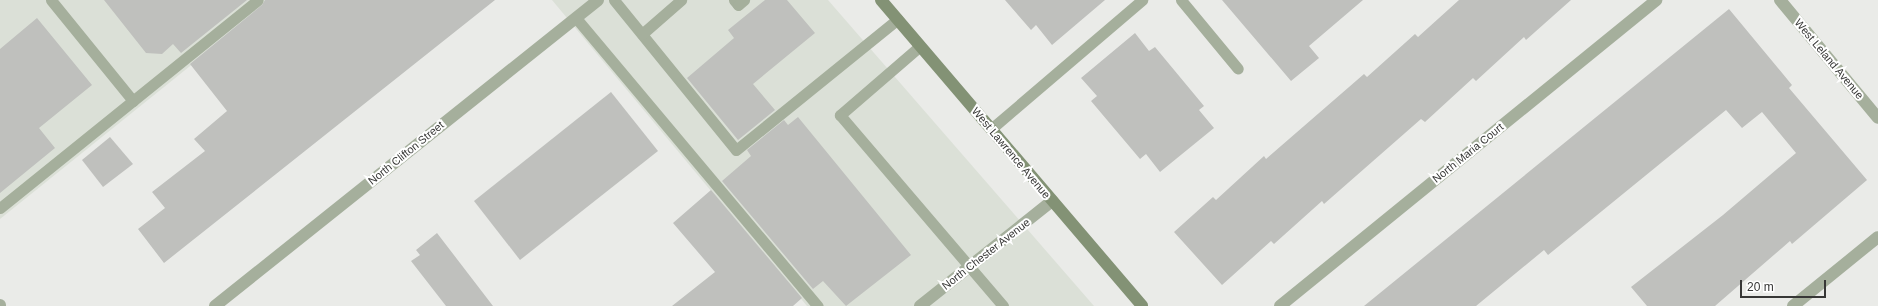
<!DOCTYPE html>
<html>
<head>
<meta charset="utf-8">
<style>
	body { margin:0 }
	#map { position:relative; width:1878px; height:306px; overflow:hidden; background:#eaebe8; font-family:Arial,sans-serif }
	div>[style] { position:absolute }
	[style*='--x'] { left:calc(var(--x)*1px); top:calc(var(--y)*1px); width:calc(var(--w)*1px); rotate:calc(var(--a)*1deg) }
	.built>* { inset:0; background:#dbe0d7 }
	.building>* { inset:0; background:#bfc0bd }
	.lane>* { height:11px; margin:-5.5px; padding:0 5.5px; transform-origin:5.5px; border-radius:5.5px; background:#a5af9c }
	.street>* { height:12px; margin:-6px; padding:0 6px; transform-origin:6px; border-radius:6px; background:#a5af9c }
	.secondary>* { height:12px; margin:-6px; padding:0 6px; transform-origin:6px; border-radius:6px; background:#839275 }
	span { translate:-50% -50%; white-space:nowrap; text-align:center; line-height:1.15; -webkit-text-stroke:4px #fff; paint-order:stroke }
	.street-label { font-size:11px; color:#373736 }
	.scale { position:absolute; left:1740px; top:280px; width:86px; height:18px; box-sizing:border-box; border:2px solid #373736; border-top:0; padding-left:5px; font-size:12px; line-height:14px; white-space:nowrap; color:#373736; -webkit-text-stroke:3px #fff; paint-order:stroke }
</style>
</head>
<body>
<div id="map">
	<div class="built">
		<div style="clip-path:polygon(0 0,272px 0,0 219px)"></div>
		<div style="clip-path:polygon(552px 0,828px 0,1094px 306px,807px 306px)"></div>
	</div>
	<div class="building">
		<div style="clip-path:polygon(104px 0,247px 0,181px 53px,173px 44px,162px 54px,146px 53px)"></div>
		<div style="clip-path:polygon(265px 0,495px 0,164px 263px,138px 229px,165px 208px,152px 192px,205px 151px,194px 139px,227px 111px,190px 64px,262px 5px)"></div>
		<div style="clip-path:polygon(765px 0,787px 0,815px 33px,753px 84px,775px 110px,738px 140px,687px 78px,734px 38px,728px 30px)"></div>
		<div style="clip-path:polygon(1005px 0,1105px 0,1052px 45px,1036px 25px,1031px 30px)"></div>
		<div style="clip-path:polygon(1222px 0,1363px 0,1309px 46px,1319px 58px,1291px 81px)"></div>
		<div style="clip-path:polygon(1459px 0,1571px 0,1526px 40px,1524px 37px,1476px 81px,1473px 78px,1425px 122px,1421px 119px,1324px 204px,1322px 201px,1274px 244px,1271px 241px,1222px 285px,1174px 232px,1213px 197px,1216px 200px,1264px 156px,1266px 159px,1364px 74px,1367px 77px,1415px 34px,1418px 37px)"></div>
		<div style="clip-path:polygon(1729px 9px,1792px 85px,1789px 88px,1867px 180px,1792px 244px,1790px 241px,1715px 306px,1647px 306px,1631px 287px,1723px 215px,1796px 153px,1762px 112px,1742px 128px,1726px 110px,1548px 255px,1544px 250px,1476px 306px,1364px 306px)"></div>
		<div style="clip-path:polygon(37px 18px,92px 85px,39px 128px,55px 148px,0 193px,0 49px)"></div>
		<div style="clip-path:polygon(1135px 33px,1149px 51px,1155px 47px,1204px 106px,1199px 110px,1214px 128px,1160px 172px,1146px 154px,1140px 159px,1091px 101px,1097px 96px,1081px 78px)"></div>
		<div style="clip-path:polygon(611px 92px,658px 151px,520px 260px,474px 201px)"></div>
		<div style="clip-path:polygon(798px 117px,911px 255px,846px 306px,823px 281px,813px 289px,722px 181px,751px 156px,747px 150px,784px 120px,788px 125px)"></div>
		<div style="clip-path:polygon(110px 137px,133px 164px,103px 187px,82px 160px)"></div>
		<div style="clip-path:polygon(711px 190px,802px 298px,793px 306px,672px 306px,715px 272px,673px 223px)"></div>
		<div style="clip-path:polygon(437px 233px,493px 306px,446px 306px,411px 261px,420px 255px,416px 250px)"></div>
	</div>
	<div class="lane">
		<div style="--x:51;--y:0;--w:130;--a:50.9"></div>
		<div style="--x:614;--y:0;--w:193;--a:50.9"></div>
		<div style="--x:736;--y:150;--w:208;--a:-39"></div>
		<div style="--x:734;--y:0;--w:6;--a:51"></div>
		<div style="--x:738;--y:5;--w:8;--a:-40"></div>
		<div style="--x:1181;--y:0;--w:89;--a:50.4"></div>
		<div style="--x:576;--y:18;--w:376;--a:50"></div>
		<div style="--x:642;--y:34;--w:52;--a:-41.1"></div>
		<div style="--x:920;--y:46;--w:106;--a:139.2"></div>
		<div style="--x:840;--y:115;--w:251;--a:49.5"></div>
		<div style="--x:991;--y:129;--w:199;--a:-40.5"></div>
		<div style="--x:0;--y:208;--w:331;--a:-38.9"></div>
	</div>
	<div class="street">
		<div style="--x:1780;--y:0;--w:153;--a:50.3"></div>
		<div style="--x:0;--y:305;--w:1;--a:90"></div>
		<div style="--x:215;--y:306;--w:490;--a:-38.6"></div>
		<div style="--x:920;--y:306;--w:169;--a:-38.5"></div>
		<div style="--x:1280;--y:306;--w:485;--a:-39.1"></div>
		<div style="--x:1793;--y:306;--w:109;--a:-39.1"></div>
	</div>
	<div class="secondary">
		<div style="--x:881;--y:0;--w:402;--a:49.5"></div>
	</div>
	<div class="street-label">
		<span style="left:1829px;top:59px;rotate:50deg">West Leland Avenue</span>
		<span style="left:406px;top:153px;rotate:-39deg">North Clifton Street</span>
		<span style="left:1011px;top:153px;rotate:50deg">West Lawrence Avenue</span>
		<span style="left:1468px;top:153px;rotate:-39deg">North Maria Court</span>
		<span style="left:986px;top:254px;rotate:-38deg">North Chester Avenue</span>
	</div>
	<div class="scale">20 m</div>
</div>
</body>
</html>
